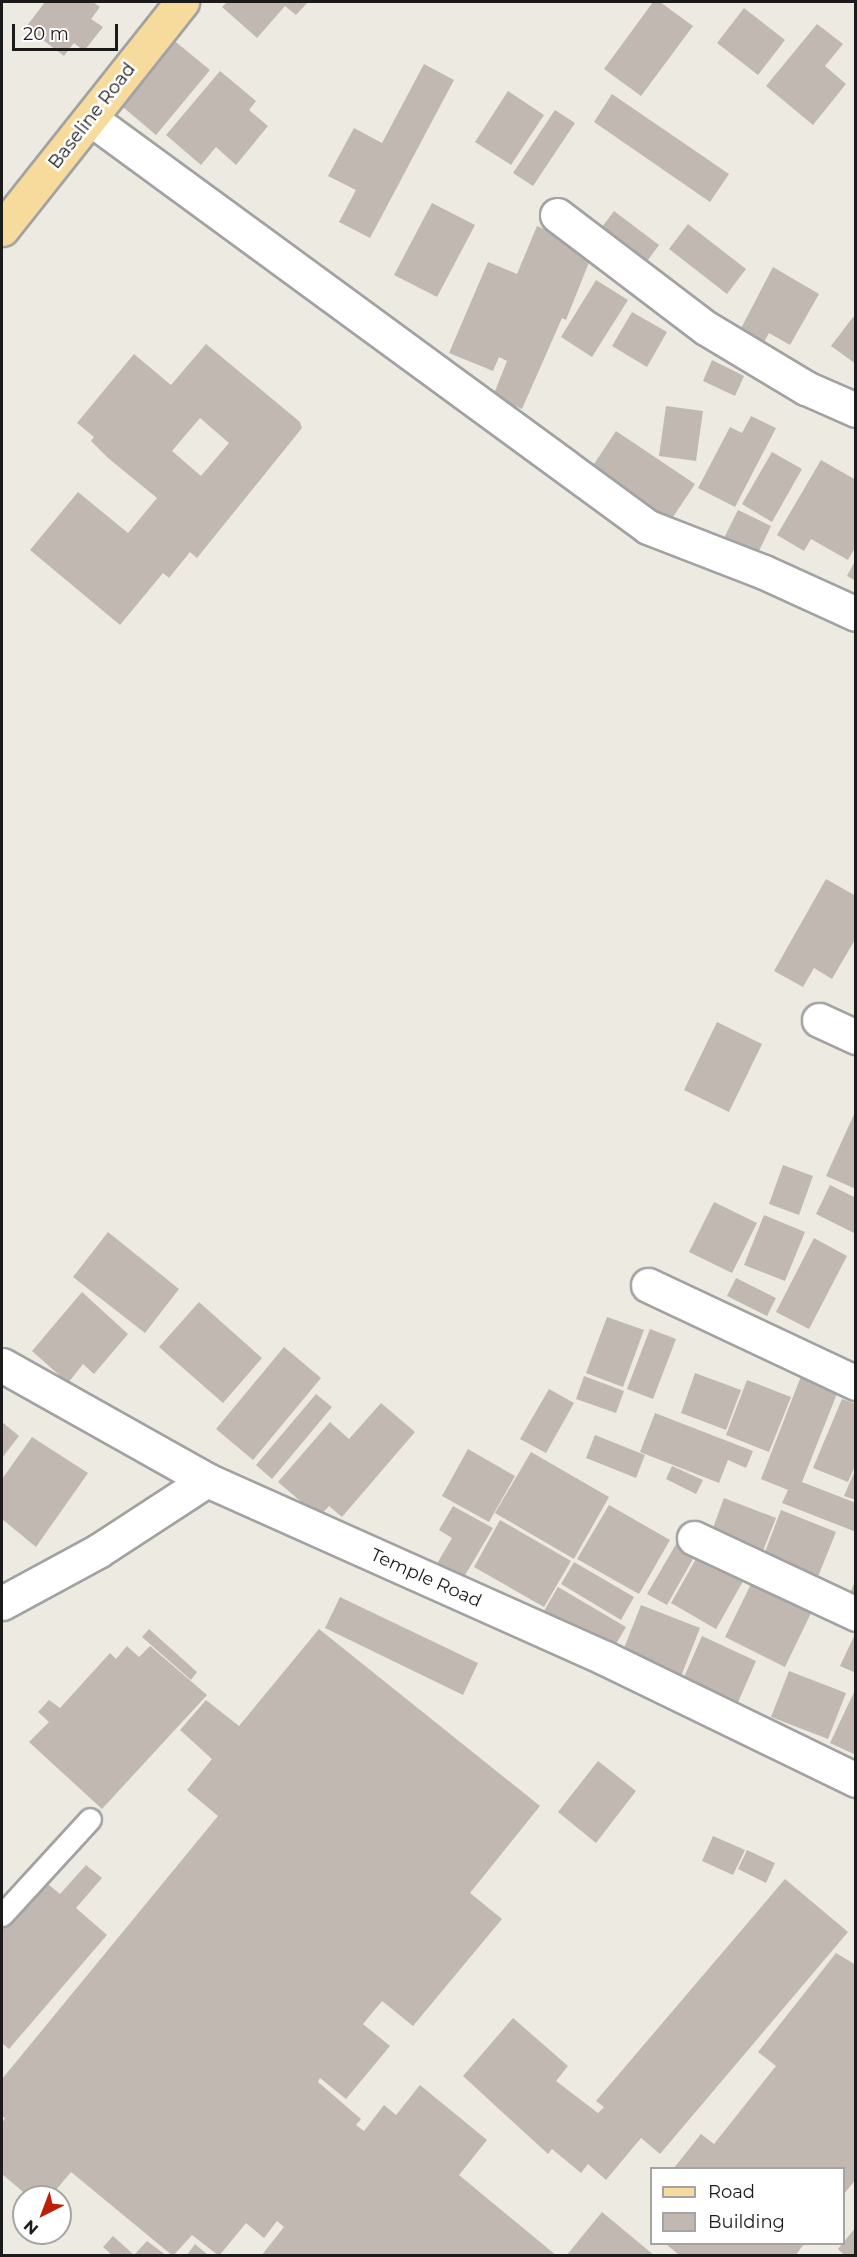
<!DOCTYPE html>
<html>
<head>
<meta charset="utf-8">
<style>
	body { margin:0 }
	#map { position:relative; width:857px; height:2257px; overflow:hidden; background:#edeae1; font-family:Montserrat,sans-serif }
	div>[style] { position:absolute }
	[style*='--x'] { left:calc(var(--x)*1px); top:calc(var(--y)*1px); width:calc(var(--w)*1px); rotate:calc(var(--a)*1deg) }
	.building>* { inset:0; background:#c1b9b1 }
	.roads { filter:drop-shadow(2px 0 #a2a2a2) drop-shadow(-2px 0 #a2a2a2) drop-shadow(0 2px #a2a2a2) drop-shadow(0 -2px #a2a2a2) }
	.service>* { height:21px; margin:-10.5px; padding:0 10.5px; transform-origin:10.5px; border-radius:10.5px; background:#fff }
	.minor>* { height:33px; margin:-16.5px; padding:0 16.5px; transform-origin:16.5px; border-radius:16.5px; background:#fff }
	.tertiary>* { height:33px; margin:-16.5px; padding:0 16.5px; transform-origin:16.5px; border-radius:16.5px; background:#fff }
	.primary>* { height:33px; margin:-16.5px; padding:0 16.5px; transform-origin:16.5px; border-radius:16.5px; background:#f7db9c }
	span { translate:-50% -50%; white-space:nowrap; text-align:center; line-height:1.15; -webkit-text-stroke:5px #fff; paint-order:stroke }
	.street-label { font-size:18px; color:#1b1b1b }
	.frame { position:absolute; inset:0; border:3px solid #1b1b1b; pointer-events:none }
	.legend { position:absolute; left:650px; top:2167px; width:195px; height:78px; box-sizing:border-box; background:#fff; border:2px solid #a4a4a4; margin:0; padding:8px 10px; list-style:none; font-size:18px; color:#1b1b1b }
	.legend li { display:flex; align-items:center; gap:12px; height:30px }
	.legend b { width:30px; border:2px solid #a4a4a4 }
	.north { position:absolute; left:12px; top:2185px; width:60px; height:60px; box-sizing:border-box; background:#fff; border:2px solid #a4a4a4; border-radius:50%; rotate:222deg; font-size:16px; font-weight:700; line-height:24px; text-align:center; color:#1b1b1b }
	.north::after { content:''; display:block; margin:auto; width:21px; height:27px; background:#be1f09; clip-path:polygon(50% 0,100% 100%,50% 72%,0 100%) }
	.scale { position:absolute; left:12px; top:24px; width:106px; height:27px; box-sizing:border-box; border:3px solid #1b1b1b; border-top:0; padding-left:8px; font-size:18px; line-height:21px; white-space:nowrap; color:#1b1b1b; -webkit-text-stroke:4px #fff; paint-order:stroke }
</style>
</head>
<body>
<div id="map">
	<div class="building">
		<div style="clip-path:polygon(45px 2px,93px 2px,100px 7px,91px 19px,103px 27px,84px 51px,74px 43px,64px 56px,26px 27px)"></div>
		<div style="clip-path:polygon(227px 2px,308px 2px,296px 15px,285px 6px,257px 38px,222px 7px)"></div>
		<div style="clip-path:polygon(653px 2px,660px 2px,693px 26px,641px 96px,604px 69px)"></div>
		<div style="clip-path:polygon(744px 8px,785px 40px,758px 75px,717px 43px)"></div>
		<div style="clip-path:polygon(817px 24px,843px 44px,825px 66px,846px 84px,813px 125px,766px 86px)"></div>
		<div style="clip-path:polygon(171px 38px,210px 70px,156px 135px,117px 102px)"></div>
		<div style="clip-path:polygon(424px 64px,454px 80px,370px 238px,339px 222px,356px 190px,328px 176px,354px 128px,382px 143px)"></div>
		<div style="clip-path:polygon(220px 71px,256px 101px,249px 110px,268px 126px,236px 165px,216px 147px,201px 165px,166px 135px)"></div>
		<div style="clip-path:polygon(508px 91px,544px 115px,511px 165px,475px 142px)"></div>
		<div style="clip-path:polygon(612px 94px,729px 174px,710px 202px,594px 122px)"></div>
		<div style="clip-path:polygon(555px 110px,575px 123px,533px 186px,513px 173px)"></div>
		<div style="clip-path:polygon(432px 203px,475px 225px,437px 297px,394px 275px)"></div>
		<div style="clip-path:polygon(614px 211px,659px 245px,642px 268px,596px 235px)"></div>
		<div style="clip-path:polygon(688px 224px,746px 269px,727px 294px,669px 249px)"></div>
		<div style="clip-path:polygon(537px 226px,594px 250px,566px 320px,562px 318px,522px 409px,493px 396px,507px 361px,499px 357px,493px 371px,449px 353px,488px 262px,517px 274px)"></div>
		<div style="clip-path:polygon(773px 267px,819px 294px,790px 345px,769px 333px,760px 349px,737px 336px)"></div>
		<div style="clip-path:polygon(596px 280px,628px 300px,592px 357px,561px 337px)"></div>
		<div style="clip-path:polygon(632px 312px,667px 332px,647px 367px,612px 346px)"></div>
		<div style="clip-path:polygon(853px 317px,856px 319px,856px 364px,831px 346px)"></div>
		<div style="clip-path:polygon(evenodd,206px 344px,300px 422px,302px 428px,197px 558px,190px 552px,169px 578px,163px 573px,120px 625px,30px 550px,78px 492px,128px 533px,157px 498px,108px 458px,91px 441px,94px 437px,77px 423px,134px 354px,171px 385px,206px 344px,200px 418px,229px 443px,201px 476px,172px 451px,200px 418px)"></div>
		<div style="clip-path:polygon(712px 360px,744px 376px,735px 396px,703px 381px)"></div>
		<div style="clip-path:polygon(666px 406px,703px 411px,696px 461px,659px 456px)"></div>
		<div style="clip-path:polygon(751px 416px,776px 428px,735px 507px,698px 488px,730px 427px,742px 433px)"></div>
		<div style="clip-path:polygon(616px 431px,695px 484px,671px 520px,592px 467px)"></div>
		<div style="clip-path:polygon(772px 452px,802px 469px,772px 522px,742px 504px)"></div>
		<div style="clip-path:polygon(821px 460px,856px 480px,856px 546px,848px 560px,811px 539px,804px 551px,777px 535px)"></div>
		<div style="clip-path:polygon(738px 510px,771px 526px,757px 555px,724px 538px)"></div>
		<div style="clip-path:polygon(856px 559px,856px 581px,847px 576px)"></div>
		<div style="clip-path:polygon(826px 879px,856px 896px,856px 938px,832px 979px,814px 968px,803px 987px,774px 971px)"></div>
		<div style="clip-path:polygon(717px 1022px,762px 1044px,729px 1112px,684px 1090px)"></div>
		<div style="clip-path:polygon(856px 1110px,856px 1189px,826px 1176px)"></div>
		<div style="clip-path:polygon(783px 1165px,813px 1176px,799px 1215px,769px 1204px)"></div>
		<div style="clip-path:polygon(830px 1185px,856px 1198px,856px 1234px,816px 1214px)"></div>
		<div style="clip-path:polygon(714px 1202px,757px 1223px,732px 1273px,689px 1252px)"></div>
		<div style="clip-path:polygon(764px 1215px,805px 1232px,785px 1281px,744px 1265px)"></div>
		<div style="clip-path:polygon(108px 1232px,179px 1289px,145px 1333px,73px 1277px)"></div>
		<div style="clip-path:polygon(814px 1238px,847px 1256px,809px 1329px,776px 1312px)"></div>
		<div style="clip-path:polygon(736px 1278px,776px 1298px,767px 1316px,727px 1296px)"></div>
		<div style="clip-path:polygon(82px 1292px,128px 1334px,94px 1374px,83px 1364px,68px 1383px,32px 1351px)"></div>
		<div style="clip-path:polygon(199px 1302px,262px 1358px,223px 1403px,159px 1347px)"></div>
		<div style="clip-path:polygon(607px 1317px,644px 1330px,623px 1387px,586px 1373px)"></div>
		<div style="clip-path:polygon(650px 1329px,676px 1339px,653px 1399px,627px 1389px)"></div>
		<div style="clip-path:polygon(284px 1347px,321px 1378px,253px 1460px,216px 1429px)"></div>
		<div style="clip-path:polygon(805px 1366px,842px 1381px,802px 1482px,856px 1503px,856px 1532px,782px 1503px,788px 1490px,761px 1479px)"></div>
		<div style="clip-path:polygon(695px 1373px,741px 1390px,726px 1430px,681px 1413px)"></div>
		<div style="clip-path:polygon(584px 1376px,624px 1391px,616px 1413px,576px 1399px)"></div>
		<div style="clip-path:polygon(747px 1380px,791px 1397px,769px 1452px,726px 1435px)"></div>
		<div style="clip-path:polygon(549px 1389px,574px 1403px,546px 1453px,520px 1439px)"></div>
		<div style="clip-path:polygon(316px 1394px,332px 1407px,272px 1479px,256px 1465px)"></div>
		<div style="clip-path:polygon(842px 1399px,856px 1404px,856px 1464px,848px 1482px,813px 1468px)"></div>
		<div style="clip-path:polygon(381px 1403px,415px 1432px,342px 1517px,329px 1506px,319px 1517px,278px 1482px,330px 1422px,349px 1439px)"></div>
		<div style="clip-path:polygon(655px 1413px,753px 1451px,746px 1468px,728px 1460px,719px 1483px,640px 1452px)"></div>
		<div style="clip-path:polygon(2px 1422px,19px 1436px,2px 1458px)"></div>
		<div style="clip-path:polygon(595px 1435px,645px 1455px,636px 1478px,586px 1458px)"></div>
		<div style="clip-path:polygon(32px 1437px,88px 1473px,36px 1547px,2px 1519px,2px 1479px)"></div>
		<div style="clip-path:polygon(468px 1449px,515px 1476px,489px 1522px,442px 1496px)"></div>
		<div style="clip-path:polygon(531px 1452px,609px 1497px,574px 1559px,495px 1513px)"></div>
		<div style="clip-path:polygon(672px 1466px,703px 1480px,696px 1494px,666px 1479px)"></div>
		<div style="clip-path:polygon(856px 1468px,856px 1500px,844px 1496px)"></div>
		<div style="clip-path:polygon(724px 1498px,776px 1518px,761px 1556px,710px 1536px)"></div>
		<div style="clip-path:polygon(609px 1505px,670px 1540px,639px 1594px,577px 1559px)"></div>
		<div style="clip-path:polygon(453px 1506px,493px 1528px,461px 1582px,435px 1567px,452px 1538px,439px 1530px)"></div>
		<div style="clip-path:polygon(781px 1510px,836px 1532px,817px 1579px,763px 1557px)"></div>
		<div style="clip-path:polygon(500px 1520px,571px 1561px,544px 1607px,474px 1567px)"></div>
		<div style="clip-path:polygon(679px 1539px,698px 1550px,667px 1605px,647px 1594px)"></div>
		<div style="clip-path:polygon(701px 1550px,746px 1576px,716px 1629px,671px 1603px)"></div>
		<div style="clip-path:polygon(574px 1562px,634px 1597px,621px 1620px,561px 1584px)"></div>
		<div style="clip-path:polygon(855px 1580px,856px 1580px,856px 1603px,848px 1600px)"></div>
		<div style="clip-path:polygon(752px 1582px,812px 1611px,785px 1667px,725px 1637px)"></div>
		<div style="clip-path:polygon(558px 1587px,626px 1627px,609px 1656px,541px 1616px)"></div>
		<div style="clip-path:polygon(340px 1597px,478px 1663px,463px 1695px,325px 1628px)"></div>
		<div style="clip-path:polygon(641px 1605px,700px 1628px,680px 1679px,621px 1656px)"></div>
		<div style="clip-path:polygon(149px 1629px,197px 1672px,191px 1680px,142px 1637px)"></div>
		<div style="clip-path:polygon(319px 1629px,540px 1806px,470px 1893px,502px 1919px,413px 2026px,382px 2001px,363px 2024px,390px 2046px,346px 2099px,320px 2078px,318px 2082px,361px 2119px,356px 2125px,364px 2131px,384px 2105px,396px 2115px,420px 2085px,487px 2140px,459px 2175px,557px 2256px,261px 2256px,284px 2227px,277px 2221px,264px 2238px,246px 2223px,219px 2256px,192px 2235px,173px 2256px,71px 2172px,50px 2197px,29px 2197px,2px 2174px,2px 2123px,5px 2118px,2px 2116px,2px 2079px,218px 1816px,187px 1790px,212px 1759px,180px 1730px,206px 1700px,239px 1726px)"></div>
		<div style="clip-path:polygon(856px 1632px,856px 1673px,840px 1666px)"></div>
		<div style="clip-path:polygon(702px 1636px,756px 1661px,735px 1709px,681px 1684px)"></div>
		<div style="clip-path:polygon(127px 1646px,139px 1657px,150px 1646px,207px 1695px,102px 1809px,29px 1742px,49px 1722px,38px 1712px,49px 1700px,60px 1708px,110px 1653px,116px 1659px)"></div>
		<div style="clip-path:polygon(789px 1671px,846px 1693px,828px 1739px,771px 1717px)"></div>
		<div style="clip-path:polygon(856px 1688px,856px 1755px,830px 1743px)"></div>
		<div style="clip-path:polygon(598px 1761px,636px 1791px,596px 1843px,558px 1812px)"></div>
		<div style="clip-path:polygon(713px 1836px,745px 1850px,733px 1875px,702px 1861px)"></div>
		<div style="clip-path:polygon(747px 1850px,775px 1863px,766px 1883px,738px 1869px)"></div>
		<div style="clip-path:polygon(86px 1865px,102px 1878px,76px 1908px,107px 1935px,9px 2049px,2px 2043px,2px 1928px,43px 1880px,60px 1894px)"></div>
		<div style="clip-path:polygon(785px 1879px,848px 1932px,660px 2154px,641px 2138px,606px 2180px,588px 2164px,581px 2173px,552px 2149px,548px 2154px,463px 2076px,513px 2018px,568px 2066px,556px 2081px,598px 2113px,604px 2107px,596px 2101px)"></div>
		<div style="clip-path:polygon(836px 1953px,856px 1965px,856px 2179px,844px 2194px,844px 2168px,674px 2168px,701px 2134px,714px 2144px,776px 2066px,758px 2052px)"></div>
		<div style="clip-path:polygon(602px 2212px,655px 2256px,566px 2256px)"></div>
		<div style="clip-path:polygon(856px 2227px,856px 2256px,845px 2256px,838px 2249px)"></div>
		<div style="clip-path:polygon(113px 2236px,134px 2255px,147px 2241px,167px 2256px,113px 2256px,103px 2247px)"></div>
		<div style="clip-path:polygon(195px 2244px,209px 2256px,186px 2256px)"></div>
		<div style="clip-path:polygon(666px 2244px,804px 2244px,795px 2256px,680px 2256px)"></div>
	</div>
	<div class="roads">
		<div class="service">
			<div style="--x:2;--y:1915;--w:130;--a:-47.5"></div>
		</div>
		<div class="minor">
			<div style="--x:91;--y:119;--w:690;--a:36.22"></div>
			<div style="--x:648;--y:527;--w:124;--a:21.2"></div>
			<div style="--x:764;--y:572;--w:101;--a:24.5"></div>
			<div style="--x:557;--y:215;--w:187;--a:37.2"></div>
			<div style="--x:706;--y:328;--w:117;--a:31"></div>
			<div style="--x:806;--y:388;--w:55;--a:23.7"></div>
			<div style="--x:819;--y:1020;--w:41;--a:24.7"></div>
			<div style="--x:648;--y:1285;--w:230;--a:25.2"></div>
			<div style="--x:694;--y:1538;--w:179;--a:25.1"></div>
			<div style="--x:2;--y:1603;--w:109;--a:-28.4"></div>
			<div style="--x:98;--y:1551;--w:130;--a:-33.1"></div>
		</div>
		<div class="tertiary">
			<div style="--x:2;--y:1365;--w:235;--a:29.3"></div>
			<div style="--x:207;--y:1480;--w:436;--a:24.1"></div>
			<div style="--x:605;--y:1658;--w:279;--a:25.9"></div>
		</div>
		<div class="primary">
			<div style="--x:2;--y:229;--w:290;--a:-51.6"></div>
		</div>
	</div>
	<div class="street-label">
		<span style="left:92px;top:116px;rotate:-52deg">Baseline Road</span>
		<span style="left:426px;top:1578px;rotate:24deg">Temple Road</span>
	</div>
	<div class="frame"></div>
	<ul class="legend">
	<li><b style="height:8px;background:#f7db9c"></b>Road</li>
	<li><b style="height:16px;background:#c1b9b1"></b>Building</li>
	</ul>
	<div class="north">N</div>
	<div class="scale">20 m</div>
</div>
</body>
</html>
